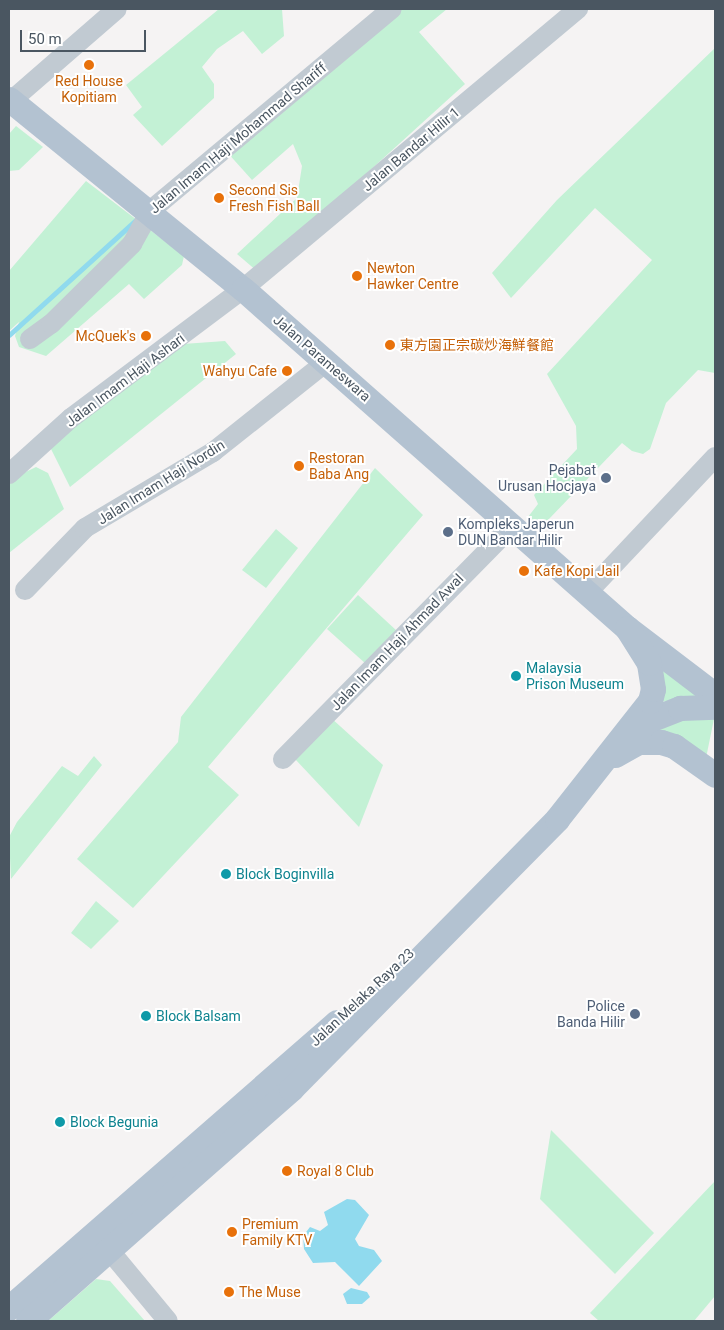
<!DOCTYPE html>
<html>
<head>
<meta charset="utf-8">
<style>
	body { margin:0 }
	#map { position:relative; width:724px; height:1330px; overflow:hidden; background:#f5f3f3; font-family:Roboto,"Noto Sans SC",sans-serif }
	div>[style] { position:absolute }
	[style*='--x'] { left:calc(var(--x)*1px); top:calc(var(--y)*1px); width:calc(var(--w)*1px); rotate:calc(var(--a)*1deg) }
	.green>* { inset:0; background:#c3f1d5 }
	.water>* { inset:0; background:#90daee }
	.stream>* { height:5px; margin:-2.5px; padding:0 2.5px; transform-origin:2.5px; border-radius:2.5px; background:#90daee }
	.minor>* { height:20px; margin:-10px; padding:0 10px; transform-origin:10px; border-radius:10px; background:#c1cad2 }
	.major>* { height:25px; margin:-12.5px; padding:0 12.5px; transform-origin:12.5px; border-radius:12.5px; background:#b3c2d1 }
	.dots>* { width:14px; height:14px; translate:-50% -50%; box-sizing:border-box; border:2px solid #fff; border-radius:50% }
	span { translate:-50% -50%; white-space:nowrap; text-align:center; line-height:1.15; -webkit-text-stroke:4px #fff; paint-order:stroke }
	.food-label { font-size:14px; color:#c56008 }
	.left { translate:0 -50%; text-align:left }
	.right { translate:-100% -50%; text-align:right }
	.street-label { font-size:14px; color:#4a5661 }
	.service-label { font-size:14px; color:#4e5e75 }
	.culture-label { font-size:14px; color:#0d838f }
	.frame { position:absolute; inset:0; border:10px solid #4a5661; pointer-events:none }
	.scale { position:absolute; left:20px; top:30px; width:126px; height:22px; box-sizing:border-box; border:2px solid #4a5661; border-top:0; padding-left:6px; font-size:15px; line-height:18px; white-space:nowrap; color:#4a5661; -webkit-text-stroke:4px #fff; paint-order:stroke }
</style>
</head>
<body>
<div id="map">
	<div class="green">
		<div style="clip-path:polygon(219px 9px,282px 9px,284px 36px,262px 54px,243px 31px,217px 49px,202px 67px,214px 84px,214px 98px,162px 146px,133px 115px,142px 107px,126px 85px)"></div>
		<div style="clip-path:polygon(397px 9px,447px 9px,419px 32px,465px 84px,258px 272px,237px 254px,297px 198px,302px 166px,293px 144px,252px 180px,226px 151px)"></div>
		<div style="clip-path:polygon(715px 48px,715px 373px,698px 370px,666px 403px,650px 449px,643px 454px,632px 451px,622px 443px,548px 520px,537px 525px,528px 517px,538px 504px,534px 495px,577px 449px,576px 426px,547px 374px,652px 260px,595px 208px,511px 298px,492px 273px,557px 200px)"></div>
		<div style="clip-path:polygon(16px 126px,43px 147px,19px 170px,9px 171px,9px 134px)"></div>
		<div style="clip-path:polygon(86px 181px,184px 256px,182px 265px,144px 299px,129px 284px,46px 356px,19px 347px,15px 336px,19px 322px,9px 331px,9px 271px)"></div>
		<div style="clip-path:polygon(225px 341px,236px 354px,70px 487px,50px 447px,55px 439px,183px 344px)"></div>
		<div style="clip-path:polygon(36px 467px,48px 473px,64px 509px,9px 553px,9px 480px)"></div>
		<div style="clip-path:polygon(375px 468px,423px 515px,208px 767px,239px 795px,133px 908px,77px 859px,178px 742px,181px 717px)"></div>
		<div style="clip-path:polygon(276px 529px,298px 548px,266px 588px,242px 570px)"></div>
		<div style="clip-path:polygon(358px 595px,397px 631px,366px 664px,327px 629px)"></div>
		<div style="clip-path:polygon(656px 662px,704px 699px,657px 702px)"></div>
		<div style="clip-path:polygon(715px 714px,706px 758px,652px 727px,672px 716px)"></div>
		<div style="clip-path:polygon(330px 717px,383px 765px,359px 827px,295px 759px)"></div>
		<div style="clip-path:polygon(94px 756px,102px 765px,11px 879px,9px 837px,17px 822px,62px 766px,78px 776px)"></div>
		<div style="clip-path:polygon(96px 901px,119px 921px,91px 949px,71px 933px)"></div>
		<div style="clip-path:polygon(551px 1130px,654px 1233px,615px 1274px,540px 1199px)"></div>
		<div style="clip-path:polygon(715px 1181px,715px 1296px,694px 1321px,599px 1321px,590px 1313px)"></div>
		<div style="clip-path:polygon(96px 1279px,110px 1281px,145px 1321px,48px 1321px)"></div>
	</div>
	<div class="water">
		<div style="clip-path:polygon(347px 1199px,355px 1200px,369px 1215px,355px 1239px,359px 1246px,374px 1250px,382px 1261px,359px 1286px,335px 1262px,313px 1263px,304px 1249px,303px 1236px,310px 1227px,320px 1231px,328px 1225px,324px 1212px)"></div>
		<div style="clip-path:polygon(351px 1288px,367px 1292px,370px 1297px,362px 1304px,347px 1304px,343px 1294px)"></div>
	</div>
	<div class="stream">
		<div style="--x:9;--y:335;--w:171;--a:-42.2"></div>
	</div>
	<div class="minor">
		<div style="--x:11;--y:101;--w:140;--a:-41"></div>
		<div style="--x:30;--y:339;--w:26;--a:-36"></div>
		<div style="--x:51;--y:324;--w:114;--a:-44.6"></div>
		<div style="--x:132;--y:244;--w:38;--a:-61"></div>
		<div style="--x:150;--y:211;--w:315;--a:-39.9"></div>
		<div style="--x:9;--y:474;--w:84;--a:-42.1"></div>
		<div style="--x:71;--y:418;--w:215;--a:-36.9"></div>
		<div style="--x:243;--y:289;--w:437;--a:-39.9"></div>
		<div style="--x:25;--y:590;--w:86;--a:-45.9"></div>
		<div style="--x:85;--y:528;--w:149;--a:-30.7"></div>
		<div style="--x:213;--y:452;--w:144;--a:-38.5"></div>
		<div style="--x:587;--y:593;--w:187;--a:-46.7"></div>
		<div style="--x:283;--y:759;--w:327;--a:-45.5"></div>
		<div style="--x:109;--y:1250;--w:92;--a:50.3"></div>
	</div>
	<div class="major">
		<div style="--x:9;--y:99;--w:301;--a:39.1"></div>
		<div style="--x:243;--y:289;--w:512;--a:41.44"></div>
		<div style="--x:627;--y:628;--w:111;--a:37.3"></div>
		<div style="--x:632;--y:727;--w:52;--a:-21.6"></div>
		<div style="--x:680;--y:708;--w:35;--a:-2"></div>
		<div style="--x:615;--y:755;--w:26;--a:-29"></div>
		<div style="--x:638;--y:742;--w:23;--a:0"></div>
		<div style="--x:661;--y:742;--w:14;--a:17"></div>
		<div style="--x:674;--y:746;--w:50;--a:35.3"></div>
		<div style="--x:9;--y:1308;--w:435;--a:-41.1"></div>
		<div style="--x:28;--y:1321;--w:351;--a:-41.4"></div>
		<div style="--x:291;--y:1089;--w:379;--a:-45.4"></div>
		<div style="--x:557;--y:819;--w:150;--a:-51.8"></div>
		<div style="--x:650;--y:701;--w:12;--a:-76"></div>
		<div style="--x:653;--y:689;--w:26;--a:-99"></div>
		<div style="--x:649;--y:663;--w:41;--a:-122.2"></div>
	</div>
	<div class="dots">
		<div style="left:89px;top:65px;background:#e8710a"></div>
		<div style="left:219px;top:198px;background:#e8710a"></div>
		<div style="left:357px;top:276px;background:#e8710a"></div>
		<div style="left:146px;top:336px;background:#e8710a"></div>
		<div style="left:390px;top:345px;background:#e8710a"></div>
		<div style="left:287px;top:371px;background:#e8710a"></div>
		<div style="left:299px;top:466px;background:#e8710a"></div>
		<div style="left:606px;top:478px;background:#5c6f8a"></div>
		<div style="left:448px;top:532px;background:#5c6f8a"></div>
		<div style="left:524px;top:571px;background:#e8710a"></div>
		<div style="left:516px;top:676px;background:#0f9aa8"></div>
		<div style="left:226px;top:874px;background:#0f9aa8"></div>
		<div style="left:635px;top:1014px;background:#5c6f8a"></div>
		<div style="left:146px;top:1016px;background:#0f9aa8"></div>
		<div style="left:60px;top:1122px;background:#0f9aa8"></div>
		<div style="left:287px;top:1171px;background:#e8710a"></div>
		<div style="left:232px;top:1232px;background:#e8710a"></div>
		<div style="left:229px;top:1292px;background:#e8710a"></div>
	</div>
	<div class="food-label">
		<span style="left:89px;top:89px">Red House<br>Kopitiam</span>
		<span class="left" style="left:229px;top:198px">Second Sis<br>Fresh Fish Ball</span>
		<span class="left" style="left:367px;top:276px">Newton<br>Hawker Centre</span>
		<span class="right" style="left:136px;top:336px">McQuek's</span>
		<span class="left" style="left:400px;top:345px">東方園正宗碳炒海鮮餐館</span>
		<span class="right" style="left:277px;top:371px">Wahyu Cafe</span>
		<span class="left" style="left:309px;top:466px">Restoran<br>Baba Ang</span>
		<span class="left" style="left:534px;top:571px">Kafe Kopi Jail</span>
		<span class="left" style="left:297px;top:1171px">Royal 8 Club</span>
		<span class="left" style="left:242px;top:1232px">Premium<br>Family KTV</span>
		<span class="left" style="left:239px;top:1292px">The Muse</span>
	</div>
	<div class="street-label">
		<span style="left:238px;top:138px;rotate:-40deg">Jalan Imam Haji Mohammad Shariff</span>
		<span style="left:411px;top:149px;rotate:-40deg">Jalan Bandar Hilir 1</span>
		<span style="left:322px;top:358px;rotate:41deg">Jalan Parameswara</span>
		<span style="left:125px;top:380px;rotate:-37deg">Jalan Imam Haji Ashari</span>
		<span style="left:161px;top:482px;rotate:-32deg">Jalan Imam Haji Nordin</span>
		<span style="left:397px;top:642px;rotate:-46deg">Jalan Imam Haji Ahmad Awal</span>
		<span style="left:362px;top:997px;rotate:-43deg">Jalan Melaka Raya 23</span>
	</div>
	<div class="service-label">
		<span class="right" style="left:596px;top:478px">Pejabat<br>Urusan Hocjaya</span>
		<span class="left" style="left:458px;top:532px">Kompleks Japerun<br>DUN Bandar Hilir</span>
		<span class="right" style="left:625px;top:1014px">Police<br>Banda Hilir</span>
	</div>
	<div class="culture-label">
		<span class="left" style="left:526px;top:676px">Malaysia<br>Prison Museum</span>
		<span class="left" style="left:236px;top:874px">Block Boginvilla</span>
		<span class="left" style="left:156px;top:1016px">Block Balsam</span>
		<span class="left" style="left:70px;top:1122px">Block Begunia</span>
	</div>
	<div class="frame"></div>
	<div class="scale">50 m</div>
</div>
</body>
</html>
